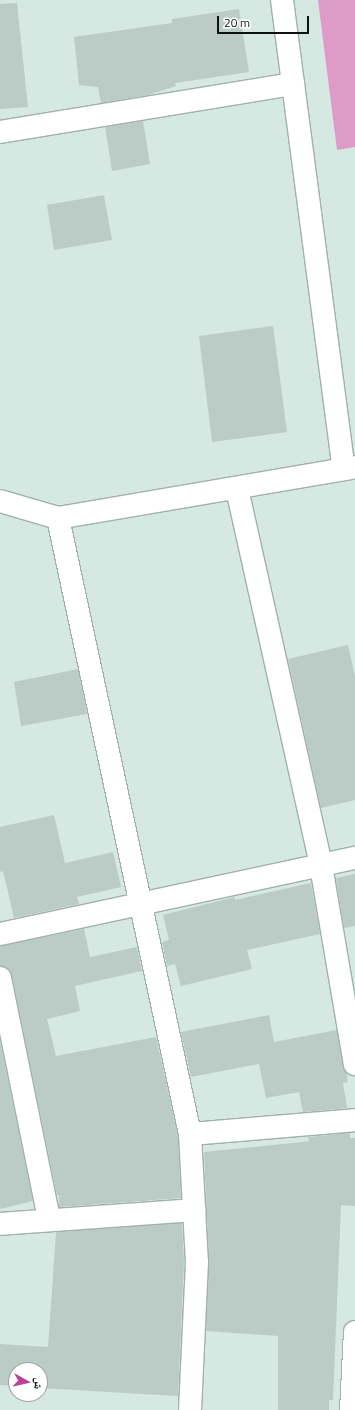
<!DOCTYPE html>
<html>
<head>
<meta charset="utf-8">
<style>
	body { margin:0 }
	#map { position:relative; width:355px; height:1410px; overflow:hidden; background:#d5e8e1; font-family:"Titillium Web","Noto Naskh Arabic",sans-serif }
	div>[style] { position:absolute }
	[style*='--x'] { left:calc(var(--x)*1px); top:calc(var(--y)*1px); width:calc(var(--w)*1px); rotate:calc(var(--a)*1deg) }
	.green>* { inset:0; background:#de9bc8 }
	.building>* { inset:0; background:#baccc5 }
	.roads { filter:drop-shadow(1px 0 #9fb1aa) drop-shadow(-1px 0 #9fb1aa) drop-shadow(0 1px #9fb1aa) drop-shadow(0 -1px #9fb1aa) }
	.minor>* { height:22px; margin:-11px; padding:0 11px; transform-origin:11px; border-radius:11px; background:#fff }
	.tertiary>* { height:22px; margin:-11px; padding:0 11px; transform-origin:11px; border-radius:11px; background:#fff }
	span { translate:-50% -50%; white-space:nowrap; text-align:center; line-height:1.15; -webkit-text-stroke:4px #fff; paint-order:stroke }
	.north { position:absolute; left:8px; top:1362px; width:40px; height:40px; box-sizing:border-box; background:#fff; border:1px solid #9ea09f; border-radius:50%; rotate:98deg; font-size:11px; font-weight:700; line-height:16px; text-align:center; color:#0c1210 }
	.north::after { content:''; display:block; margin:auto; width:14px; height:18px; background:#b9439a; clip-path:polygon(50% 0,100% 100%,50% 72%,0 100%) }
	.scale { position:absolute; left:217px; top:16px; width:92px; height:18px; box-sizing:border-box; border:2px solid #0c1210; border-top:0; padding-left:5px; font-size:12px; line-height:14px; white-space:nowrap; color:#0c1210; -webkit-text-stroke:3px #fff; paint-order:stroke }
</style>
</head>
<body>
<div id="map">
	<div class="green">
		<div style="clip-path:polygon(318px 0,355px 0,355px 147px,337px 150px)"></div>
	</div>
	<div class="building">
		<div style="clip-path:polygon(17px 3px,28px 107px,0 109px,0 4px)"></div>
		<div style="clip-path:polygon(239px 9px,249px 72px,175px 83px,176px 86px,148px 95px,101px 103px,98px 87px,79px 85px,74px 37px,172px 23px,172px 19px)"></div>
		<div style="clip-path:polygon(143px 121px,150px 164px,112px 171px,105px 127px)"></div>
		<div style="clip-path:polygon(104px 195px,112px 240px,54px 250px,47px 205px)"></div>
		<div style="clip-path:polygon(273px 326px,287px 432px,212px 442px,199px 336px)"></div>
		<div style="clip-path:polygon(348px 645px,355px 677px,355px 800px,321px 808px,288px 659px)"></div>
		<div style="clip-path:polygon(78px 669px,87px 714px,21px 726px,14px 682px)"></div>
		<div style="clip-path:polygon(54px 815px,65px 863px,113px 852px,121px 887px,77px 897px,79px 904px,14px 918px,3px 871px,0 872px,0 827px)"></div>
		<div style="clip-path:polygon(355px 874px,355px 926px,344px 928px,336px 878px)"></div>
		<div style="clip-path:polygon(311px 883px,320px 934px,247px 950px,252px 969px,181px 986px,175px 964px,167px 966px,162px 942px,169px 940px,163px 915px,235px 897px,235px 900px)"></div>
		<div style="clip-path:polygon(84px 929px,90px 957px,137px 947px,142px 971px,75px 986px,80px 1011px,47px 1019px,56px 1056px,156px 1037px,178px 1136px,181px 1198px,59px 1207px,59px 1195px,57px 1195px,12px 976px,9px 969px,0 966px,0 946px)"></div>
		<div style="clip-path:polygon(269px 1015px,274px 1042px,337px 1030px,348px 1082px,343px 1083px,347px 1108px,303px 1112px,299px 1092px,266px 1098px,259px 1064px,191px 1077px,181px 1032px)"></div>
		<div style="clip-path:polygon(0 1041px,33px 1201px,0 1209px)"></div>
		<div style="clip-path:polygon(350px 1133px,350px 1138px,355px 1138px,355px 1206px,341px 1205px,333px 1400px,329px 1400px,329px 1410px,278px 1410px,278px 1336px,206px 1331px,209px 1261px,204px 1152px,303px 1142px,309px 1141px,308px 1137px)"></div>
		<div style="clip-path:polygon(182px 1223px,184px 1262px,178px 1396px,40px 1388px,40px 1370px,16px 1370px,16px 1386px,0 1385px,0 1344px,48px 1347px,56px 1232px)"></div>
	</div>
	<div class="roads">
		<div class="minor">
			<div style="--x:282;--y:0;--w:473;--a:82.5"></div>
			<div style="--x:0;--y:132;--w:297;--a:-9.3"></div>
			<div style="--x:237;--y:489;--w:386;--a:77.4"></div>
			<div style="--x:321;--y:866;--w:201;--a:80.3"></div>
			<div style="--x:58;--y:518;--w:630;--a:77.91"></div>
			<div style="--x:190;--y:1134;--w:128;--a:86.9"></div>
			<div style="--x:197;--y:1262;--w:148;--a:92.7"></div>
			<div style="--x:0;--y:934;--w:363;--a:-12.1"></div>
			<div style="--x:0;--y:978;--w:246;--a:78.5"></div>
			<div style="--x:190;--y:1134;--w:166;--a:-4.8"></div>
			<div style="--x:0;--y:1224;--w:195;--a:-4.1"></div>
			<div style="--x:351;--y:1410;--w:78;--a:-87.1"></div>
		</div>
		<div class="tertiary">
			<div style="--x:0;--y:501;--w:60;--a:16.3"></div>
			<div style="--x:58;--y:518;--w:301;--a:-9.7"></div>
		</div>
	</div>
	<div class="north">ش</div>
	<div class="scale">20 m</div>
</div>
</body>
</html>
